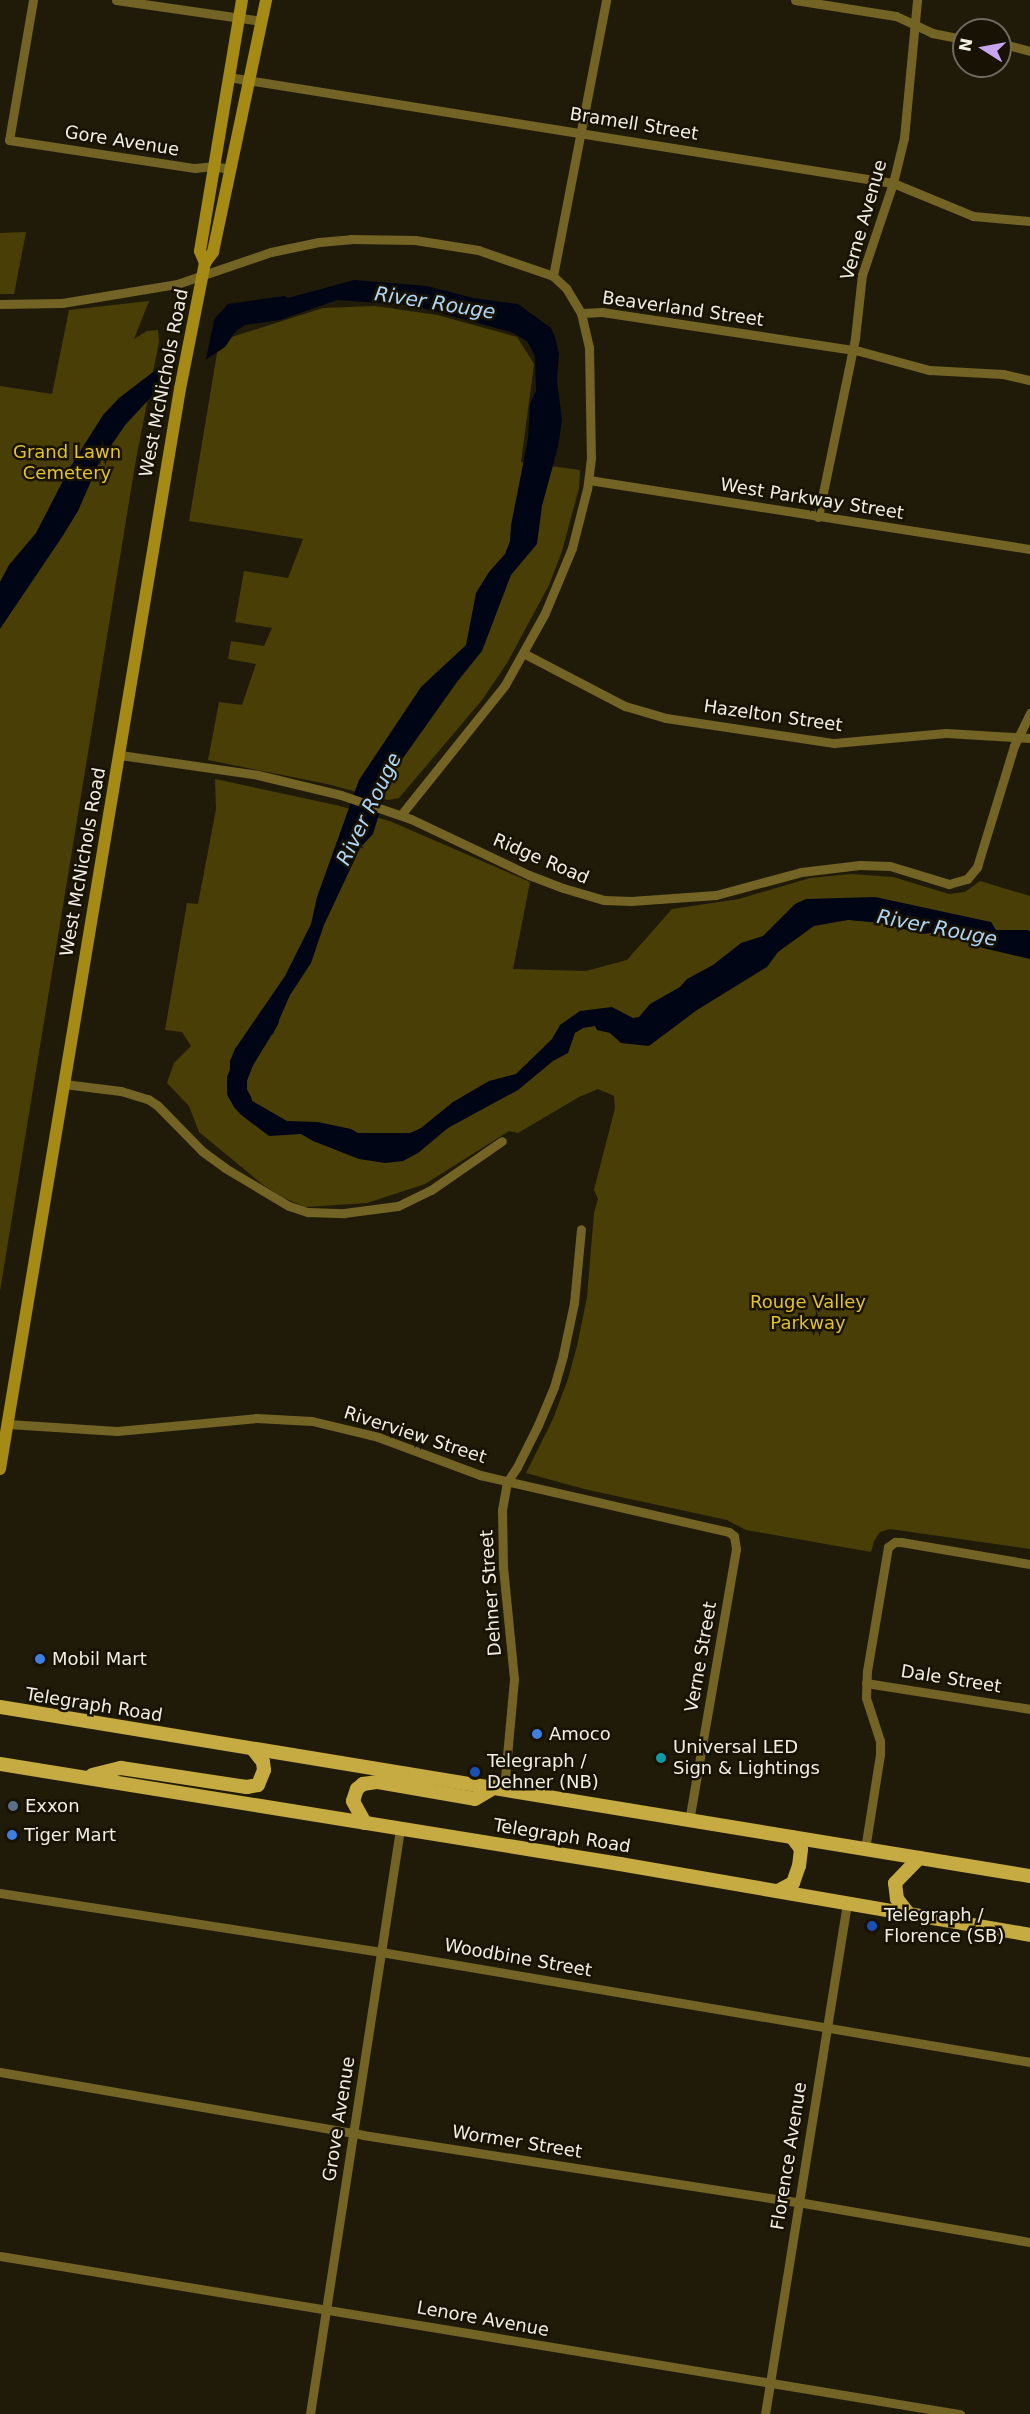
<!DOCTYPE html>
<html>
<head>
<meta charset="utf-8">
<style>
	body { margin:0 }
	#map { position:relative; width:1030px; height:2414px; overflow:hidden; background:#201b09; font-family:"DejaVu Sans",sans-serif }
	div>[style] { position:absolute }
	[style*='--x'] { left:calc(var(--x)*1px); top:calc(var(--y)*1px); width:calc(var(--w)*1px); rotate:calc(var(--a)*1deg) }
	.green>* { inset:0; background:#4a3e07 }
	.water>* { inset:0; background:#000515 }
	.pier>* { inset:0; background:#201b09 }
	.river>* { height:20px; margin:-10px; padding:0 10px; transform-origin:10px; border-radius:10px; background:#000515 }
	.minor>* { height:9px; margin:-4.5px; padding:0 4.5px; transform-origin:4.5px; border-radius:4.5px; background:#736324 }
	.secondary>* { height:12px; margin:-6px; padding:0 6px; transform-origin:6px; border-radius:6px; background:#a58b15 }
	.primary>* { height:14px; margin:-7px; padding:0 7px; transform-origin:7px; border-radius:7px; background:#c6ab42 }
	.dots>* { width:16px; height:16px; translate:-50% -50%; box-sizing:border-box; border:3px solid #171203; border-radius:50% }
	span { translate:-50% -50%; white-space:nowrap; text-align:center; line-height:1.15; -webkit-text-stroke:5px #171203; paint-order:stroke }
	.street-label { font-size:18px; color:#f1eee3 }
	.park-label { font-size:18px; color:#e2c22f }
	.poi-label { font-size:18px; color:#f1eee3 }
	.left { translate:0 -50%; text-align:left }
	.water-label { font-size:20px; color:#afd6f8; font-style:italic }
	.north { position:absolute; left:952px; top:18px; width:60px; height:60px; box-sizing:border-box; background:#171203; border:2px solid #6e6a5d; border-radius:50%; rotate:281deg; font-size:16px; font-weight:700; line-height:24px; text-align:center; color:#f1eee3 }
	.north::after { content:''; display:block; margin:auto; width:21px; height:27px; background:#c6a6f0; clip-path:polygon(50% 0,100% 100%,50% 72%,0 100%) }
</style>
</head>
<body>
<div id="map">
	<div class="green">
		<div style="clip-path:polygon(26px 232px,14px 294px,0 294px,0 233px)"></div>
		<div style="clip-path:polygon(149px 301px,134px 339px,147px 331px,158px 330px,159px 342px,136px 459px,0 1291px,0 386px,52px 394px,69px 310px)"></div>
		<div style="clip-path:polygon(375px 306px,437px 315px,517px 337px,534px 364px,521px 462px,580px 470px,579px 488px,562px 551px,549px 585px,507px 663px,482px 700px,399px 798px,388px 800px,327px 784px,208px 760px,219px 702px,242px 705px,256px 664px,228px 659px,231px 641px,264px 646px,272px 628px,235px 622px,244px 571px,288px 578px,303px 539px,189px 521px,219px 341px,323px 308px)"></div>
		<div style="clip-path:polygon(215px 779px,340px 806px,392px 822px,530px 882px,513px 969px,586px 971px,627px 960px,672px 909px,739px 899px,810px 878px,851px 874px,893px 877px,949px 894px,965px 892px,980px 881px,1030px 896px,1030px 1549px,890px 1529px,880px 1532px,874px 1541px,871px 1552px,746px 1530px,727px 1520px,584px 1489px,526px 1473px,553px 1419px,568px 1379px,577px 1346px,587px 1297px,594px 1213px,598px 1199px,594px 1190px,615px 1108px,614px 1096px,598px 1089px,579px 1097px,518px 1133px,509px 1131px,425px 1184px,367px 1203px,305px 1207px,282px 1197px,262px 1184px,199px 1132px,189px 1106px,167px 1083px,174px 1063px,191px 1046px,182px 1032px,165px 1030px,187px 903px,198px 904px,216px 809px)"></div>
	</div>
	<div class="water">
		<div style="clip-path:polygon(354px 280px,427px 286px,473px 298px,518px 304px,551px 328px,555px 337px,559px 353px,557px 381px,562px 420px,558px 447px,542px 506px,537px 544px,511px 575px,482px 651px,457px 682px,391px 775px,373px 834px,360px 848px,324px 925px,311px 963px,290px 995px,273px 1034px,247px 1046px,239px 1056px,237px 1069px,242px 1095px,287px 1121px,318px 1122px,351px 1129px,358px 1133px,410px 1133px,421px 1128px,453px 1102px,489px 1081px,516px 1074px,552px 1039px,560px 1025px,580px 1011px,612px 1007px,633px 1018px,639px 1017px,650px 1004px,680px 987px,687px 979px,713px 965px,741px 943px,763px 936px,795px 904px,806px 899px,875px 897px,991px 922px,996px 930px,1027px 930px,1030px 931px,1030px 959px,983px 948px,939px 932px,922px 934px,881px 923px,848px 920px,814px 926px,778px 952px,767px 967px,697px 1010px,649px 1046px,621px 1043px,610px 1033px,597px 1030px,595px 1026px,583px 1028px,575px 1033px,568px 1053px,553px 1061px,518px 1090px,448px 1128px,418px 1153px,403px 1161px,385px 1163px,359px 1159px,313px 1141px,301px 1134px,269px 1136px,240px 1114px,234px 1107px,229px 1095px,230px 1061px,235px 1049px,285px 976px,311px 924px,317px 897px,359px 780px,421px 687px,466px 645px,476px 593px,489px 572px,505px 554px,510px 541px,511px 525px,528px 439px,530px 404px,536px 391px,535px 356px,527px 341px,511px 332px,411px 305px,337px 300px,280px 320px,245px 325px,236px 331px,225px 347px,155px 393px,126px 424px,99px 463px,78px 511px,62px 537px,0 629px,0 582px,9px 565px,36px 533px,69px 469px,103px 415px,119px 398px,195px 340px,228px 304px,284px 296px,288px 298px)"></div>
	</div>
	<div class="pier">
		<div style="clip-path:polygon(216px 311px,205px 364px,159px 393px,165px 360px,192px 337px)"></div>
	</div>
	<div class="river">
		<div style="--x:242;--y:1101;--w:10;--a:-119"></div>
		<div style="--x:237;--y:1092;--w:13;--a:-90"></div>
		<div style="--x:237;--y:1079;--w:19;--a:-69"></div>
		<div style="--x:244;--y:1061;--w:48;--a:-58.6"></div>
	</div>
	<div class="minor">
		<div style="--x:33;--y:0;--w:142;--a:99.7"></div>
		<div style="--x:9;--y:140;--w:188;--a:8.6"></div>
		<div style="--x:195;--y:168;--w:18;--a:-6"></div>
		<div style="--x:213;--y:166;--w:17;--a:10"></div>
		<div style="--x:116;--y:0;--w:147;--a:8.2"></div>
		<div style="--x:795;--y:0;--w:102;--a:9"></div>
		<div style="--x:896;--y:16;--w:40;--a:25"></div>
		<div style="--x:932;--y:33;--w:33;--a:11"></div>
		<div style="--x:1000;--y:43;--w:31;--a:15"></div>
		<div style="--x:228;--y:77;--w:673;--a:9.06"></div>
		<div style="--x:893;--y:183;--w:87;--a:22.4"></div>
		<div style="--x:973;--y:216;--w:57;--a:5"></div>
		<div style="--x:553;--y:276;--w:281;--a:-79.1"></div>
		<div style="--x:0;--y:304;--w:62;--a:-0.9"></div>
		<div style="--x:62;--y:303;--w:117;--a:-9.4"></div>
		<div style="--x:177;--y:284;--w:99;--a:-18.8"></div>
		<div style="--x:271;--y:252;--w:49;--a:-11.8"></div>
		<div style="--x:319;--y:242;--w:32;--a:-5"></div>
		<div style="--x:351;--y:239;--w:64;--a:0.9"></div>
		<div style="--x:415;--y:240;--w:64;--a:9"></div>
		<div style="--x:478;--y:250;--w:79;--a:19.1"></div>
		<div style="--x:553;--y:276;--w:18;--a:43"></div>
		<div style="--x:566;--y:288;--w:29;--a:59"></div>
		<div style="--x:581;--y:313;--w:35;--a:77"></div>
		<div style="--x:589;--y:347;--w:111;--a:89"></div>
		<div style="--x:591;--y:458;--w:31;--a:97"></div>
		<div style="--x:587;--y:489;--w:61;--a:104.3"></div>
		<div style="--x:572;--y:548;--w:70;--a:112.6"></div>
		<div style="--x:545;--y:613;--w:82;--a:119.1"></div>
		<div style="--x:505;--y:685;--w:166;--a:128.7"></div>
		<div style="--x:581;--y:313;--w:21;--a:-3"></div>
		<div style="--x:602;--y:312;--w:260;--a:8.6"></div>
		<div style="--x:859;--y:351;--w:73;--a:15.2"></div>
		<div style="--x:929;--y:370;--w:74;--a:3.1"></div>
		<div style="--x:1003;--y:374;--w:28;--a:13"></div>
		<div style="--x:589;--y:480;--w:446;--a:8.9"></div>
		<div style="--x:818;--y:517;--w:183;--a:-78.3"></div>
		<div style="--x:855;--y:338;--w:63;--a:-83.7"></div>
		<div style="--x:862;--y:275;--w:97;--a:-71.4"></div>
		<div style="--x:893;--y:183;--w:46;--a:-76.3"></div>
		<div style="--x:904;--y:138;--w:139;--a:-84.6"></div>
		<div style="--x:525;--y:654;--w:113;--a:27.5"></div>
		<div style="--x:625;--y:706;--w:43;--a:16.3"></div>
		<div style="--x:666;--y:718;--w:170;--a:8.5"></div>
		<div style="--x:834;--y:743;--w:112;--a:-5.1"></div>
		<div style="--x:946;--y:733;--w:84;--a:3.4"></div>
		<div style="--x:120;--y:755;--w:139;--a:8.2"></div>
		<div style="--x:258;--y:775;--w:85;--a:13.5"></div>
		<div style="--x:341;--y:795;--w:74;--a:18.9"></div>
		<div style="--x:411;--y:819;--w:131;--a:25.4"></div>
		<div style="--x:529;--y:875;--w:36;--a:21"></div>
		<div style="--x:563;--y:888;--w:43;--a:16.3"></div>
		<div style="--x:604;--y:900;--w:27;--a:2"></div>
		<div style="--x:631;--y:901;--w:85;--a:-4"></div>
		<div style="--x:716;--y:895;--w:88;--a:-15.1"></div>
		<div style="--x:801;--y:872;--w:59;--a:-6.8"></div>
		<div style="--x:860;--y:865;--w:30;--a:2"></div>
		<div style="--x:890;--y:866;--w:62;--a:17"></div>
		<div style="--x:949;--y:884;--w:19;--a:-16"></div>
		<div style="--x:967;--y:879;--w:16;--a:-50"></div>
		<div style="--x:977;--y:867;--w:127;--a:-73"></div>
		<div style="--x:1014;--y:746;--w:37;--a:-64"></div>
		<div style="--x:64;--y:1084;--w:57;--a:7"></div>
		<div style="--x:121;--y:1091;--w:28;--a:17"></div>
		<div style="--x:148;--y:1099;--w:11;--a:34"></div>
		<div style="--x:157;--y:1105;--w:64;--a:45.6"></div>
		<div style="--x:202;--y:1151;--w:29;--a:36"></div>
		<div style="--x:225;--y:1168;--w:74;--a:30.7"></div>
		<div style="--x:289;--y:1206;--w:20;--a:18"></div>
		<div style="--x:308;--y:1212;--w:36;--a:2"></div>
		<div style="--x:344;--y:1213;--w:54;--a:-7.4"></div>
		<div style="--x:398;--y:1206;--w:37;--a:-26"></div>
		<div style="--x:431;--y:1190;--w:86;--a:-34.6"></div>
		<div style="--x:8;--y:1424;--w:109;--a:3.7"></div>
		<div style="--x:117;--y:1431;--w:140;--a:-5.3"></div>
		<div style="--x:256;--y:1418;--w:56;--a:3.1"></div>
		<div style="--x:312;--y:1421;--w:68;--a:13.6"></div>
		<div style="--x:378;--y:1437;--w:109;--a:20.4"></div>
		<div style="--x:480;--y:1475;--w:255;--a:12.9"></div>
		<div style="--x:729;--y:1532;--w:6;--a:39"></div>
		<div style="--x:734;--y:1536;--w:13;--a:81"></div>
		<div style="--x:736;--y:1549;--w:275;--a:99.8"></div>
		<div style="--x:866;--y:1683;--w:166;--a:9"></div>
		<div style="--x:504;--y:1789;--w:110;--a:-84.8"></div>
		<div style="--x:514;--y:1679;--w:113;--a:-95.6"></div>
		<div style="--x:503;--y:1567;--w:57;--a:-91"></div>
		<div style="--x:502;--y:1510;--w:28;--a:-80"></div>
		<div style="--x:507;--y:1482;--w:18;--a:-56"></div>
		<div style="--x:517;--y:1467;--w:47;--a:-63.4"></div>
		<div style="--x:538;--y:1425;--w:41;--a:-67.2"></div>
		<div style="--x:554;--y:1387;--w:33;--a:-74"></div>
		<div style="--x:563;--y:1355;--w:53;--a:-78.1"></div>
		<div style="--x:574;--y:1303;--w:74;--a:-84.6"></div>
		<div style="--x:865;--y:1849;--w:96;--a:-81"></div>
		<div style="--x:880;--y:1754;--w:13;--a:-90"></div>
		<div style="--x:880;--y:1741;--w:45;--a:-108"></div>
		<div style="--x:866;--y:1698;--w:27;--a:-88"></div>
		<div style="--x:867;--y:1671;--w:126;--a:-80.4"></div>
		<div style="--x:888;--y:1547;--w:9;--a:-36"></div>
		<div style="--x:895;--y:1542;--w:6;--a:0"></div>
		<div style="--x:901;--y:1542;--w:131;--a:9.7"></div>
		<div style="--x:0;--y:1893;--w:386;--a:8.8"></div>
		<div style="--x:381;--y:1952;--w:658;--a:9.62"></div>
		<div style="--x:0;--y:2072;--w:368;--a:9.8"></div>
		<div style="--x:363;--y:2135;--w:440;--a:8.8"></div>
		<div style="--x:798;--y:2202;--w:235;--a:9.8"></div>
		<div style="--x:0;--y:2256;--w:973;--a:9.35"></div>
		<div style="--x:310;--y:2414;--w:592;--a:-81.25"></div>
		<div style="--x:765;--y:2414;--w:518;--a:-80.88"></div>
	</div>
	<div class="secondary">
		<div style="--x:205;--y:263;--w:13;--a:-113"></div>
		<div style="--x:200;--y:251;--w:254;--a:-80.5"></div>
		<div style="--x:0;--y:1469;--w:1095;--a:-80.54"></div>
		<div style="--x:180;--y:389;--w:128;--a:-78.8"></div>
		<div style="--x:205;--y:263;--w:14;--a:-54"></div>
		<div style="--x:213;--y:252;--w:258;--a:-78.1"></div>
	</div>
	<div class="primary">
		<div style="--x:0;--y:1707;--w:1044;--a:9.32"></div>
		<div style="--x:0;--y:1764;--w:628;--a:9.16"></div>
		<div style="--x:620;--y:1864;--w:416;--a:9.8"></div>
		<div style="--x:92;--y:1775;--w:30;--a:-14"></div>
		<div style="--x:121;--y:1768;--w:127;--a:8.6"></div>
		<div style="--x:247;--y:1787;--w:11;--a:-10"></div>
		<div style="--x:258;--y:1785;--w:16;--a:-68"></div>
		<div style="--x:264;--y:1770;--w:8;--a:-97"></div>
		<div style="--x:263;--y:1762;--w:16;--a:-128"></div>
		<div style="--x:365;--y:1823;--w:25;--a:-119"></div>
		<div style="--x:353;--y:1801;--w:13;--a:-72"></div>
		<div style="--x:357;--y:1789;--w:8;--a:-40"></div>
		<div style="--x:363;--y:1784;--w:15;--a:-8"></div>
		<div style="--x:378;--y:1782;--w:98;--a:9.9"></div>
		<div style="--x:475;--y:1799;--w:23;--a:-31"></div>
		<div style="--x:778;--y:1891;--w:17;--a:-28"></div>
		<div style="--x:793;--y:1883;--w:18;--a:-71"></div>
		<div style="--x:799;--y:1866;--w:17;--a:-83"></div>
		<div style="--x:801;--y:1849;--w:15;--a:-127"></div>
		<div style="--x:908;--y:1913;--w:18;--a:-128"></div>
		<div style="--x:897;--y:1899;--w:16;--a:-97"></div>
		<div style="--x:895;--y:1883;--w:35;--a:-46"></div>
	</div>
	<div class="dots">
		<div style="left:40px;top:1659px;background:#3f7fe0"></div>
		<div style="left:537px;top:1734px;background:#3f7fe0"></div>
		<div style="left:661px;top:1758px;background:#0f9aa8"></div>
		<div style="left:475px;top:1772px;background:#1a4fb4"></div>
		<div style="left:13px;top:1806px;background:#5c6f8a"></div>
		<div style="left:12px;top:1835px;background:#3f7fe0"></div>
		<div style="left:872px;top:1926px;background:#1a4fb4"></div>
	</div>
	<div class="street-label">
		<span style="left:634px;top:124px;rotate:9deg">Bramell Street</span>
		<span style="left:122px;top:141px;rotate:9deg">Gore Avenue</span>
		<span style="left:864px;top:220px;rotate:-74deg">Verne Avenue</span>
		<span style="left:683px;top:309px;rotate:8deg">Beaverland Street</span>
		<span style="left:164px;top:383px;rotate:-79deg">West McNichols Road</span>
		<span style="left:812px;top:499px;rotate:9deg">West Parkway Street</span>
		<span style="left:773px;top:716px;rotate:8deg">Hazelton Street</span>
		<span style="left:541px;top:859px;rotate:23deg">Ridge Road</span>
		<span style="left:83px;top:862px;rotate:-80deg">West McNichols Road</span>
		<span style="left:415px;top:1435px;rotate:18deg">Riverview Street</span>
		<span style="left:491px;top:1593px;rotate:-94deg">Dehner Street</span>
		<span style="left:701px;top:1657px;rotate:-80deg">Verne Street</span>
		<span style="left:951px;top:1679px;rotate:9deg">Dale Street</span>
		<span style="left:94px;top:1705px;rotate:9deg">Telegraph Road</span>
		<span style="left:562px;top:1836px;rotate:9deg">Telegraph Road</span>
		<span style="left:518px;top:1958px;rotate:10deg">Woodbine Street</span>
		<span style="left:339px;top:2119px;rotate:-81deg">Grove Avenue</span>
		<span style="left:517px;top:2142px;rotate:9deg">Wormer Street</span>
		<span style="left:789px;top:2156px;rotate:-81deg">Florence Avenue</span>
		<span style="left:483px;top:2319px;rotate:10deg">Lenore Avenue</span>
	</div>
	<div class="park-label">
		<span style="left:67px;top:463px">Grand Lawn<br>Cemetery</span>
		<span style="left:808px;top:1313px">Rouge Valley<br>Parkway</span>
	</div>
	<div class="poi-label">
		<span class="left" style="left:52px;top:1659px">Mobil Mart</span>
		<span class="left" style="left:549px;top:1734px">Amoco</span>
		<span class="left" style="left:673px;top:1758px">Universal LED<br>Sign &amp; Lightings</span>
		<span class="left" style="left:487px;top:1772px">Telegraph /<br>Dehner (NB)</span>
		<span class="left" style="left:25px;top:1806px">Exxon</span>
		<span class="left" style="left:24px;top:1835px">Tiger Mart</span>
		<span class="left" style="left:884px;top:1926px">Telegraph /<br>Florence (SB)</span>
	</div>
	<div class="water-label">
		<span style="left:435px;top:303px;rotate:9deg">River Rouge</span>
		<span style="left:369px;top:809px;rotate:-64deg">River Rouge</span>
		<span style="left:937px;top:928px;rotate:11deg">River Rouge</span>
	</div>
	<div class="north">N</div>
</div>
</body>
</html>
